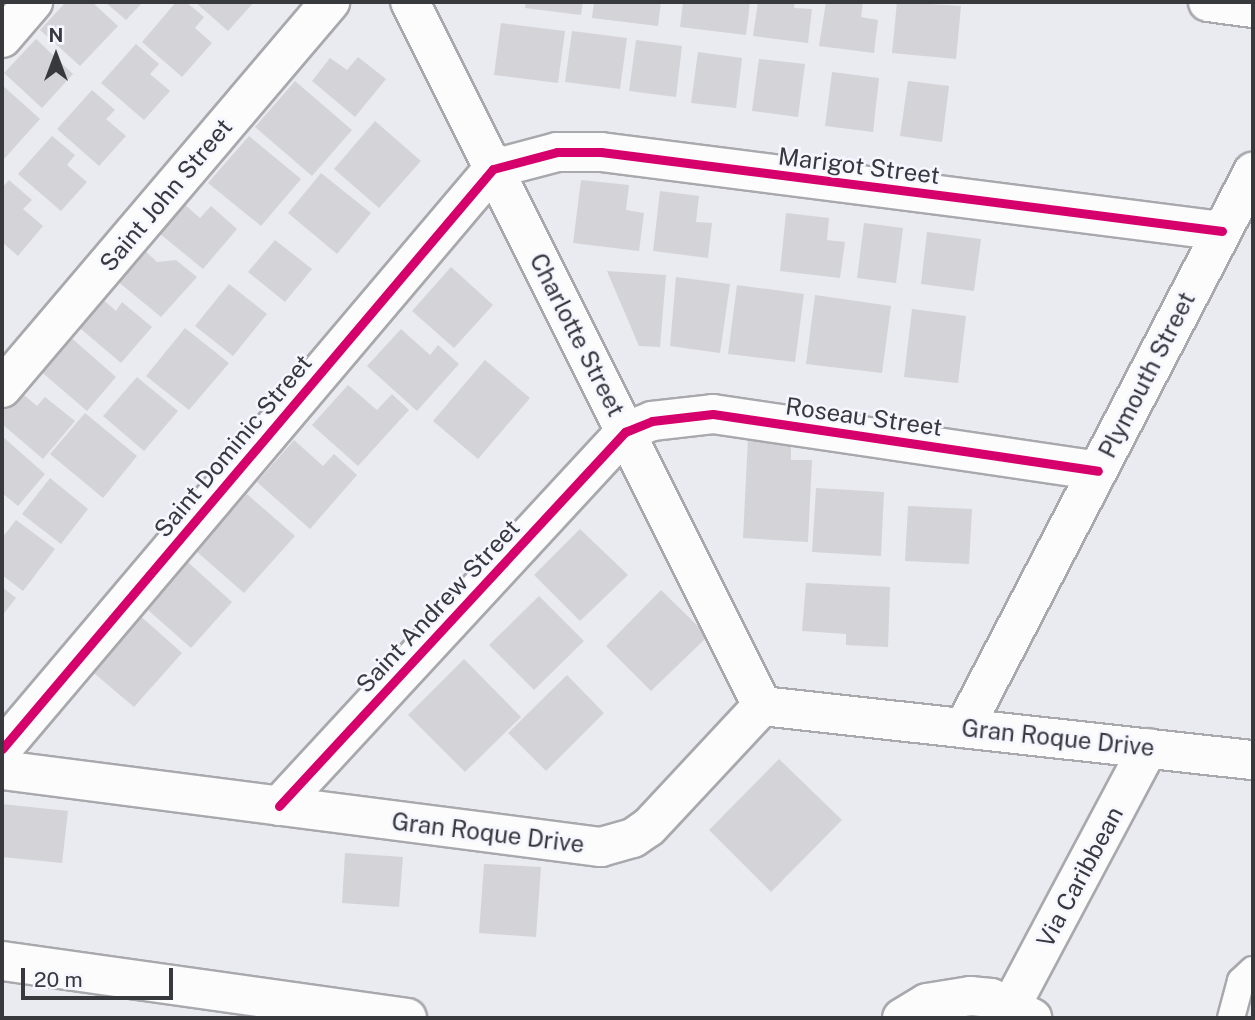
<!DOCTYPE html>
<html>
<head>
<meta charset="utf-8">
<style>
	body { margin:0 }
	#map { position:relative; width:1255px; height:1020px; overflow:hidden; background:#eaebf1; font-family:"Public Sans",sans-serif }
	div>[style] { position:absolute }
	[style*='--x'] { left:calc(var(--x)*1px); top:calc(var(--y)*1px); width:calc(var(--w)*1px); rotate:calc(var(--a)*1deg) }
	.building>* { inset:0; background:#d3d3d8 }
	.roads { filter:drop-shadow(2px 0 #a8a8ad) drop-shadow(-2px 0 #a8a8ad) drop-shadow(0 2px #a8a8ad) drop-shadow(0 -2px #a8a8ad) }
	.lane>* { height:26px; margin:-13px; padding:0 13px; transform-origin:13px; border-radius:13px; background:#fcfcfd }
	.street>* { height:38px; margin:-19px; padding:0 19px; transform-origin:19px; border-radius:19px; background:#fcfcfd }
	.cycleway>* { height:9px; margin:-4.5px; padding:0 4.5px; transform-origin:4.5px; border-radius:4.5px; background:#d6006c }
	span { translate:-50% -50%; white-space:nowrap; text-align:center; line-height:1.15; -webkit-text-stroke:5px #f5f6ff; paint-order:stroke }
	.street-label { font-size:24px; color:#38393d }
	.frame { position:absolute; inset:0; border:4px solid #38393d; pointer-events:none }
	.north { position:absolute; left:21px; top:21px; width:70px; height:70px; -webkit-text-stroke:5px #f5f6ff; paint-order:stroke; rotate:0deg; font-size:19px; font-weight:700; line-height:28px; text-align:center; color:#38393d }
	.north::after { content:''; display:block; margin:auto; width:24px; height:32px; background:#38393d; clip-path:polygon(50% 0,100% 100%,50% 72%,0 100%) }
	.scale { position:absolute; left:21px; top:968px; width:152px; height:32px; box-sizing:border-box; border:4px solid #38393d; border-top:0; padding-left:9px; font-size:21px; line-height:24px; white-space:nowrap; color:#38393d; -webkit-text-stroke:5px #f5f6ff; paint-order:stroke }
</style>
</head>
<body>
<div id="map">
	<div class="building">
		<div style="clip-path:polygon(66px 2px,92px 2px,118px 26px,80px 66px,40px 30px)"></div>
		<div style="clip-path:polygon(105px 2px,143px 2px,126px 20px)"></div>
		<div style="clip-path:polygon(176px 2px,186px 2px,204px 17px,195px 28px,212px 43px,182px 77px,142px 42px)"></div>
		<div style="clip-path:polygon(195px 2px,254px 2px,228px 31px)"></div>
		<div style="clip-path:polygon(526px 2px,583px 2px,581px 15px,525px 8px)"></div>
		<div style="clip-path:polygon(594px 2px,661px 2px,658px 26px,592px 18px)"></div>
		<div style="clip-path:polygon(683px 2px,750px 2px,746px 35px,680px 27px)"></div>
		<div style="clip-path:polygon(758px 2px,795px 2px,794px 8px,812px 9px,808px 43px,753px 36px)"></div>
		<div style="clip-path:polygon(826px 2px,863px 2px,861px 17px,878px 20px,874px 53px,819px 46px)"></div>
		<div style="clip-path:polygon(897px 2px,961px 6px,956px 59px,892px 53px)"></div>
		<div style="clip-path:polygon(501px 23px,565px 31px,558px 83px,494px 75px)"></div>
		<div style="clip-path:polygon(572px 31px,627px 38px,620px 89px,565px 82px)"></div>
		<div style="clip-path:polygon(36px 39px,73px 74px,42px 108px,4px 73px)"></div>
		<div style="clip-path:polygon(636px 40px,682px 46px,676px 97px,629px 91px)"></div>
		<div style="clip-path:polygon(136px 44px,159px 64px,150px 74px,170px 91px,144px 120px,101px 83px)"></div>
		<div style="clip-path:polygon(698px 52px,742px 58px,736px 108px,691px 103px)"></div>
		<div style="clip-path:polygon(358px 57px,386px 79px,355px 117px,312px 81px,330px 58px,347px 70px)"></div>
		<div style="clip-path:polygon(759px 59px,805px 64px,798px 117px,752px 111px)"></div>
		<div style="clip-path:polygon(832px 72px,879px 78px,873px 132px,825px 126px)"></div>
		<div style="clip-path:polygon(295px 81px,352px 130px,312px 176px,255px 127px)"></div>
		<div style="clip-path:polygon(908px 81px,949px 86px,942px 142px,900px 136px)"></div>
		<div style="clip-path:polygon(2px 85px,40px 119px,5px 158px,2px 156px)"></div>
		<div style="clip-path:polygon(92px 90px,115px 110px,106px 119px,126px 136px,99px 166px,57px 129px)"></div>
		<div style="clip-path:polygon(375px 121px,421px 161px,379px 208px,334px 169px)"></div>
		<div style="clip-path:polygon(52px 136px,75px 155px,67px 165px,87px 182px,61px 211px,18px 174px)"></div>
		<div style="clip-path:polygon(249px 136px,301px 179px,261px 226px,208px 183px)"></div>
		<div style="clip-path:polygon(321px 173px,371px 213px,337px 254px,288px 213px)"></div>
		<div style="clip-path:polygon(9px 180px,32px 200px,23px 209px,43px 226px,18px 256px,2px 242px,2px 188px)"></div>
		<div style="clip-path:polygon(581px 180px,629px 185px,626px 210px,644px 213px,639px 251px,573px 243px)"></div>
		<div style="clip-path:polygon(660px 191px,699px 196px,696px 222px,712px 223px,708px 258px,653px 251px)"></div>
		<div style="clip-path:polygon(184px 204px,200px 218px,211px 206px,237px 229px,203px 269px,159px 233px)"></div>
		<div style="clip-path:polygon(786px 213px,829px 218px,827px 240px,845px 242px,840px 278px,780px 271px)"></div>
		<div style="clip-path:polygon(864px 223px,903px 228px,896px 283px,857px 278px)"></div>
		<div style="clip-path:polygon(927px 232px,981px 239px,974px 291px,921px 284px)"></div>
		<div style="clip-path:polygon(275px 240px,312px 269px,285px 302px,248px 272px)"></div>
		<div style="clip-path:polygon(143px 249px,157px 262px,176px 260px,197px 277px,161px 317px,116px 280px)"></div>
		<div style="clip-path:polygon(451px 267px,493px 305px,454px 348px,412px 311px)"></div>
		<div style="clip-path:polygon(607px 271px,666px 275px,660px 347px,639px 346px)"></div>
		<div style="clip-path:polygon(676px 277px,730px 284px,720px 353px,670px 346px)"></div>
		<div style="clip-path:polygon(229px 284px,267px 314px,233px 356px,195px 326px)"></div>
		<div style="clip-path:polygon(737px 285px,804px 294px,795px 362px,728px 354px)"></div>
		<div style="clip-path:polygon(815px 295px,891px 306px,882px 373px,806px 364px)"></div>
		<div style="clip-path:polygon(99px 296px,116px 311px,122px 302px,152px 327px,121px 363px,75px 324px)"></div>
		<div style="clip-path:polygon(912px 309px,966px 316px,958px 383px,904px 377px)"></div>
		<div style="clip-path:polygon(185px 328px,229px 363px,189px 410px,146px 376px)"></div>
		<div style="clip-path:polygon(401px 329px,430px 355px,438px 345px,459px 364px,417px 411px,367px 366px)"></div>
		<div style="clip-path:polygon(67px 334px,116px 377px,87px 411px,38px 369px)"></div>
		<div style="clip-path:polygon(485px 360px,530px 398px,478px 459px,433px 421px)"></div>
		<div style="clip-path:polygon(137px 377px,178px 411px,144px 451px,103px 416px)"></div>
		<div style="clip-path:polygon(348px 385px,377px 410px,392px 394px,409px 410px,358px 466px,312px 425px)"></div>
		<div style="clip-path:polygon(18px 390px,37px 406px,45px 397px,75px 421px,43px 459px,2px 424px,2px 409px)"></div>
		<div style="clip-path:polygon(85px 413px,137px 456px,103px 498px,50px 454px)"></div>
		<div style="clip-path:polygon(2px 436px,45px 474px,18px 506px,2px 493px)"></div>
		<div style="clip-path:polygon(748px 438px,791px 440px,791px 460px,812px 460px,808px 542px,743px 538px)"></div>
		<div style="clip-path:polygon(294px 440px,323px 466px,334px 454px,357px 475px,310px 529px,257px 482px)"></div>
		<div style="clip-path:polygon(50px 478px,88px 509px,61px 544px,22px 514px)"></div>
		<div style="clip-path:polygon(816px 488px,884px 492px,881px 556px,812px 552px)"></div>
		<div style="clip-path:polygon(247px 494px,295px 536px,244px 593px,196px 551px)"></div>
		<div style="clip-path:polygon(908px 506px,972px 509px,969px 564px,905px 561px)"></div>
		<div style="clip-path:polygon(16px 520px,55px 549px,23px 591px,2px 575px,2px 538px)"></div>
		<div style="clip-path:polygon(580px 529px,628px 575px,580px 621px,534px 575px)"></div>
		<div style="clip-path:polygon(181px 556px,232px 602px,191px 648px,139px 602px)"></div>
		<div style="clip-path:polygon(806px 583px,890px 587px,888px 647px,846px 645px,846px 634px,802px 631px)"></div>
		<div style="clip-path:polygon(2px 587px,16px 598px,2px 616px)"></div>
		<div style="clip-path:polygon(661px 590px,708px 636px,651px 691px,606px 646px)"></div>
		<div style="clip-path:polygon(539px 596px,584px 641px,534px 690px,489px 645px)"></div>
		<div style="clip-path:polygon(137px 613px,182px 653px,134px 707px,88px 668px)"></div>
		<div style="clip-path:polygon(464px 659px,521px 717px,465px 772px,408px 715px)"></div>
		<div style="clip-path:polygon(567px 675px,604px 713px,546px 771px,508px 733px)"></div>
		<div style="clip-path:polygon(779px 759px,842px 820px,771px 892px,709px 830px)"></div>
		<div style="clip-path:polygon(2px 804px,68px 811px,62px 863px,2px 857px)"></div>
		<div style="clip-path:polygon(345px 853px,403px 857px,399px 907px,342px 903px)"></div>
		<div style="clip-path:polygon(484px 864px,541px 867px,536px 937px,479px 933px)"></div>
	</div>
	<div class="roads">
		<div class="lane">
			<div style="--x:1231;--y:1018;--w:38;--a:-75"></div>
			<div style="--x:1241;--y:981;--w:16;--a:-43"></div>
		</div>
		<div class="street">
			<div style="--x:410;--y:2;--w:787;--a:63.43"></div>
			<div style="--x:1208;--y:2;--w:45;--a:7.6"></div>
			<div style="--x:2;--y:38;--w:48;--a:-49.3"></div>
			<div style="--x:2;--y:388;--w:507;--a:-49.64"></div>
			<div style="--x:762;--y:706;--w:494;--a:6.3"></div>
			<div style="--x:964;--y:728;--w:627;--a:-62.54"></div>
			<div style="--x:2;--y:749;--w:760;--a:-49.75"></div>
			<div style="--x:493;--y:169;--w:66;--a:-14.9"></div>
			<div style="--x:557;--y:152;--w:44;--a:0"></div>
			<div style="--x:601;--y:152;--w:626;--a:7.25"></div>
			<div style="--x:2;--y:770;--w:604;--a:7.33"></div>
			<div style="--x:601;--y:847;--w:33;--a:-16"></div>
			<div style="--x:633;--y:838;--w:19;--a:-35"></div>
			<div style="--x:649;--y:827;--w:166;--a:-47"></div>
			<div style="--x:279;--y:806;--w:510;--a:-47.23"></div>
			<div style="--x:625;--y:432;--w:29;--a:-22"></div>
			<div style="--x:652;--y:421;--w:61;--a:-6.5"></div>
			<div style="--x:713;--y:414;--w:389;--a:8.4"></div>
			<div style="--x:2;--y:961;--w:409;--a:8"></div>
			<div style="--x:1011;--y:1006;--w:292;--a:-62"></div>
			<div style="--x:902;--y:1018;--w:29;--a:-31"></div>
			<div style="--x:927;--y:1003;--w:44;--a:-9.2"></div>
			<div style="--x:970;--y:996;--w:21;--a:5"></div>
			<div style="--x:991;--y:998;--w:46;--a:26"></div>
		</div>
	</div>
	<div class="cycleway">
		<div style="--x:2;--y:749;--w:760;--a:-49.75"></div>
		<div style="--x:493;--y:169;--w:66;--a:-14.9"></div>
		<div style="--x:557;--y:152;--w:44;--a:0"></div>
		<div style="--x:601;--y:152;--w:626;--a:7.25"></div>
		<div style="--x:279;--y:806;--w:510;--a:-47.23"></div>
		<div style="--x:625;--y:432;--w:29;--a:-22"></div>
		<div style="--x:652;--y:421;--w:61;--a:-6.5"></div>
		<div style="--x:713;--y:414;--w:389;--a:8.4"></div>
	</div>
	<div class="street-label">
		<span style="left:859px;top:166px;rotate:7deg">Marigot Street</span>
		<span style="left:166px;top:195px;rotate:-50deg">Saint John Street</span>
		<span style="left:577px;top:335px;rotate:63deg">Charlotte Street</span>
		<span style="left:1147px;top:375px;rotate:-63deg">Plymouth Street</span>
		<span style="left:864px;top:417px;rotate:8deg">Roseau Street</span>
		<span style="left:233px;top:446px;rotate:-50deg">Saint Dominic Street</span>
		<span style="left:438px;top:606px;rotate:-47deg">Saint Andrew Street</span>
		<span style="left:1058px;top:738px;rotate:6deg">Gran Roque Drive</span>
		<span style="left:488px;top:833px;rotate:7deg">Gran Roque Drive</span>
		<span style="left:1080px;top:877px;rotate:-62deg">Via Caribbean</span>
	</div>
	<div class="frame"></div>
	<div class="north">N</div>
	<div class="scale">20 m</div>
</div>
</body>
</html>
